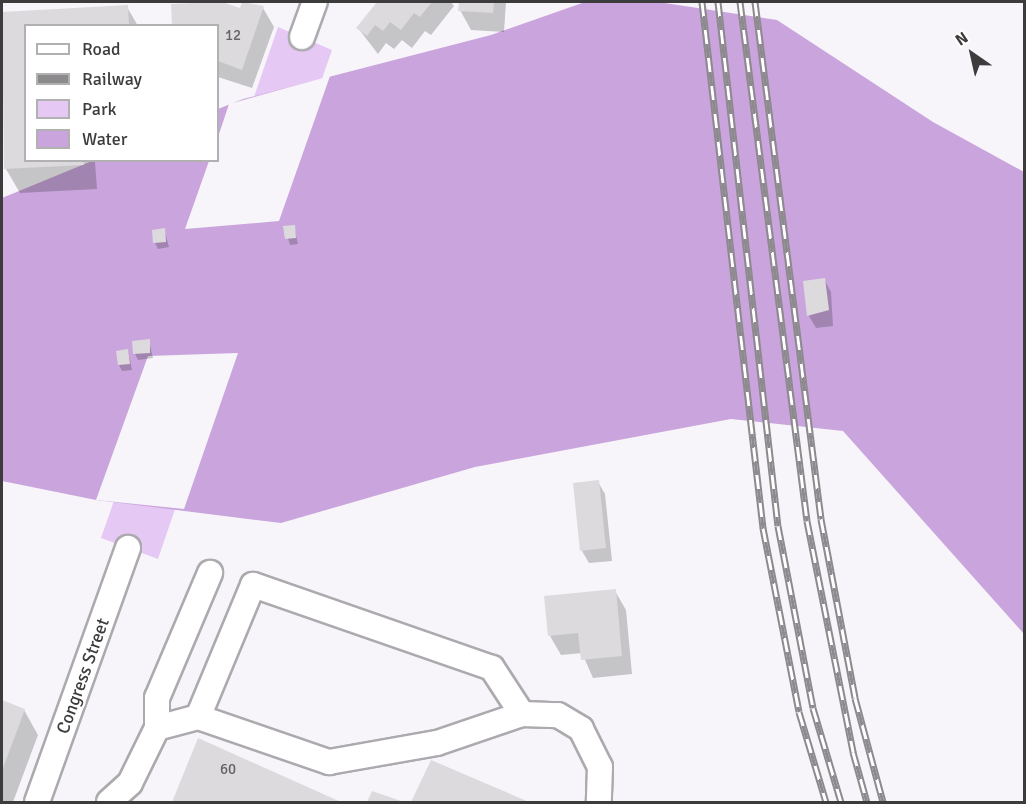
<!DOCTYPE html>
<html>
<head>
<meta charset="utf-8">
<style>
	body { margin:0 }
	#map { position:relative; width:1026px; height:804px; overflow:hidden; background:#f7f5f9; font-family:Signika,sans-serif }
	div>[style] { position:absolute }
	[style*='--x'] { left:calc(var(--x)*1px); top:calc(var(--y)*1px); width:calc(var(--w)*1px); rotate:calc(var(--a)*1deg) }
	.green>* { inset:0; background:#e5c8f4 }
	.water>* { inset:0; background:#caa5dd }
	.pier>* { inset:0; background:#f7f5f9 }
	.shadow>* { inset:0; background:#0003 }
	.building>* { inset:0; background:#dddade }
	.roads { filter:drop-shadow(2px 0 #acaaae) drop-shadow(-2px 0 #acaaae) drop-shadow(0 2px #acaaae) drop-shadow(0 -2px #acaaae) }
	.minor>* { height:24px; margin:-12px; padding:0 12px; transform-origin:12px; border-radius:12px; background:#fff }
	.rail>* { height:7px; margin-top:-3.5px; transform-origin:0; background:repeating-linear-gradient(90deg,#fff 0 14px,#8c8a8d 0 28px); box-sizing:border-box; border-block:2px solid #8c8a8d }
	span { translate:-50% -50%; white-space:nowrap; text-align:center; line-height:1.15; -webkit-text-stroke:4.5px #fff; paint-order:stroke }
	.number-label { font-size:15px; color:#656465 }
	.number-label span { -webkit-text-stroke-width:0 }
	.street-label { font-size:18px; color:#3d3c3d }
	.frame { position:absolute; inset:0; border:3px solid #3d3c3d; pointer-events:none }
	.legend { position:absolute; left:24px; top:24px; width:195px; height:138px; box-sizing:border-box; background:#fff; border:2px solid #b1b1b1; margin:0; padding:8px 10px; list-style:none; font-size:18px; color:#3d3c3d }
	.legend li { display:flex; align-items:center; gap:12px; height:30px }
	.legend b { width:30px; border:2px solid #b1b1b1 }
	.north { position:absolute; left:942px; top:24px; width:60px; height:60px; -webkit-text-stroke:4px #fff; paint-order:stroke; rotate:326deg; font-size:16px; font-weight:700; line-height:24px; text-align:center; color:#3d3c3d }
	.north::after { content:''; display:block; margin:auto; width:21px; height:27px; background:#3d3c3d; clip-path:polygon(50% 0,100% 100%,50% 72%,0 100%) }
</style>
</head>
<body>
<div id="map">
	<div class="green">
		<div style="clip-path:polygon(278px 27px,332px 50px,273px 219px,209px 228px)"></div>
		<div style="clip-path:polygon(228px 354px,158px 559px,101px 538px,163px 360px)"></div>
	</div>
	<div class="water">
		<div style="clip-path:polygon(585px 2px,658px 2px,777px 20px,933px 122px,1024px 172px,1024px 634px,843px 431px,731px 419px,475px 467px,281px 523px,96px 500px,2px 481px,2px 198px,92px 161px,218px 160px,218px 109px,243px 99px,491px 35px)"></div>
	</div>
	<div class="pier">
		<div style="clip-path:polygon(330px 76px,279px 221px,185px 229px,209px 161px,218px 160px,218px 137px,229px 104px)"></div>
		<div style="clip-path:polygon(238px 353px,184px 509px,96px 500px,148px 356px)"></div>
	</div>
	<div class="shadow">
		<div style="clip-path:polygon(218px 2px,241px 10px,243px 2px,263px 8px,274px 27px,252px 88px,218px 77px,218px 26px,173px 25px,173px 5px)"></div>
		<div style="clip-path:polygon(378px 2px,451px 2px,454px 6px,431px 35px,425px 31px,412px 48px,402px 40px,394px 49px,386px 43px,378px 54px,358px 28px)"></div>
		<div style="clip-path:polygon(461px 2px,506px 2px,504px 32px,471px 30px,460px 10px)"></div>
		<div style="clip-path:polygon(127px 7px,138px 26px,26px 26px,26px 160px,104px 161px,95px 162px,97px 189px,20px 193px,6px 169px,2px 13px)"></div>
		<div style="clip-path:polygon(294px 227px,298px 244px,290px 245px,285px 228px)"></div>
		<div style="clip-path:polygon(164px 229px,169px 247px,158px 249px,155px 243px)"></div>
		<div style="clip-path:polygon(824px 279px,831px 292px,833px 326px,816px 328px,809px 316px,804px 282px)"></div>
		<div style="clip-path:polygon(149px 341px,153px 358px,138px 360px,135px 354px)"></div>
		<div style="clip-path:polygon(128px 350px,132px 370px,122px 371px,119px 365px)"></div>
		<div style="clip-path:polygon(598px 482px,605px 494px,612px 561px,589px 563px,582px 551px)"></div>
		<div style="clip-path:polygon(615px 591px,626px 610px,632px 674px,593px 678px,582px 653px,561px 655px,550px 636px)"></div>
		<div style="clip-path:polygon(2px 702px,24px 710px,38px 735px,13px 802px,2px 802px)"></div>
		<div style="clip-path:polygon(199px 740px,338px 802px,174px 802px)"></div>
		<div style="clip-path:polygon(432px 762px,526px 802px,413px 802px)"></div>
	</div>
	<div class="building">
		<div style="clip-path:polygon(222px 2px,240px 8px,242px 2px,264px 6px,242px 70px,218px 61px,218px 26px,172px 25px,171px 4px)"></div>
		<div style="clip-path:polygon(377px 2px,432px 2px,420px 17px,414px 13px,401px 30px,390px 22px,383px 31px,375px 25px,367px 36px,356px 28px)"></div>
		<div style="clip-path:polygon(459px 2px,494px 2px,493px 13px,458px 11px)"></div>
		<div style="clip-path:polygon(128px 5px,129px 26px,26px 26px,26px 160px,83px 160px,84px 165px,4px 169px,2px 12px)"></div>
		<div style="clip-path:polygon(295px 225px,296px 238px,285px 239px,283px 226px)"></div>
		<div style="clip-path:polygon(165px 228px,166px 242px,153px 243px,152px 230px)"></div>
		<div style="clip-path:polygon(825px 278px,829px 310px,807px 316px,803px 281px)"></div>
		<div style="clip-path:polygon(150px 339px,150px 353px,133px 354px,132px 341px)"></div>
		<div style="clip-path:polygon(128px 349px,130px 364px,118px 365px,116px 351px)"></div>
		<div style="clip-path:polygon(599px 480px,606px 548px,580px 551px,573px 483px)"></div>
		<div style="clip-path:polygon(616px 589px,622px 656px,581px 660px,578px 633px,548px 636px,544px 596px)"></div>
		<div style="clip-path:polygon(2px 700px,25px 709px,2px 771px)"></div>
		<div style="clip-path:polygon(198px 738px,341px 802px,172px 802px)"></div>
		<div style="clip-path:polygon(431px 760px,529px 802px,411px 802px)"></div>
		<div style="clip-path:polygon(372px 791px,404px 802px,367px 802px)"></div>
	</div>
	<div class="roads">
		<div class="minor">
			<div style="--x:302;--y:37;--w:37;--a:-70"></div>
			<div style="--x:522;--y:714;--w:36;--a:2"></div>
			<div style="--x:558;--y:715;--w:27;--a:31"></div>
			<div style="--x:581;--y:729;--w:42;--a:63.4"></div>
			<div style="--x:600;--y:767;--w:35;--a:92"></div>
			<div style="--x:157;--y:728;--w:30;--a:-90"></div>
			<div style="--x:157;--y:698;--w:136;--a:-67"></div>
			<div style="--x:37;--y:802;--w:270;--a:-70.3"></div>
			<div style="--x:109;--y:802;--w:28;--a:-42"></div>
			<div style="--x:130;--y:783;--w:61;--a:-63.9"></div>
			<div style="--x:157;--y:728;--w:42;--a:-15"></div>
			<div style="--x:198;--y:717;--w:139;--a:19"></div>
			<div style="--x:329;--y:762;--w:110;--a:-10"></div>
			<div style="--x:437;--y:743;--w:90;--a:-18.8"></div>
			<div style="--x:522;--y:714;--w:55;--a:-123.1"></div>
			<div style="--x:492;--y:668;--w:253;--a:-160.8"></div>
			<div style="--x:253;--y:585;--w:143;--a:112.6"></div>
		</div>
	</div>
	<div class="rail">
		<div style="--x:702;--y:2;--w:530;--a:83.38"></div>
		<div style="--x:763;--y:528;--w:187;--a:78.9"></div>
		<div style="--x:799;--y:712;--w:94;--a:73.3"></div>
		<div style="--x:718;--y:2;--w:527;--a:83.47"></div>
		<div style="--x:778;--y:526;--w:185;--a:79.1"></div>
		<div style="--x:813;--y:708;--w:98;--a:73.4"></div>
		<div style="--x:740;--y:2;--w:523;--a:82.64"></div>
		<div style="--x:807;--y:521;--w:236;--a:78.7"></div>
		<div style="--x:853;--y:752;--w:52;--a:74.4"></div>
		<div style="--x:755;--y:2;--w:521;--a:82.72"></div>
		<div style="--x:821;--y:519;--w:182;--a:79.2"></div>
		<div style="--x:855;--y:698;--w:108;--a:74.9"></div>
	</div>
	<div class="number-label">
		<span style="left:233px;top:36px">12</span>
		<span style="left:228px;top:770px">60</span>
	</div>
	<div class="street-label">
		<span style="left:83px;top:676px;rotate:-70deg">Congress Street</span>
	</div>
	<div class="frame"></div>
	<ul class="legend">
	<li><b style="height:8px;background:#fff"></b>Road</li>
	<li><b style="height:8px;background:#8c8a8d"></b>Railway</li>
	<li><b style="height:16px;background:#e5c8f4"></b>Park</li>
	<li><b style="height:16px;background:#caa5dd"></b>Water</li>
	</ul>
	<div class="north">N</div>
</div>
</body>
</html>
